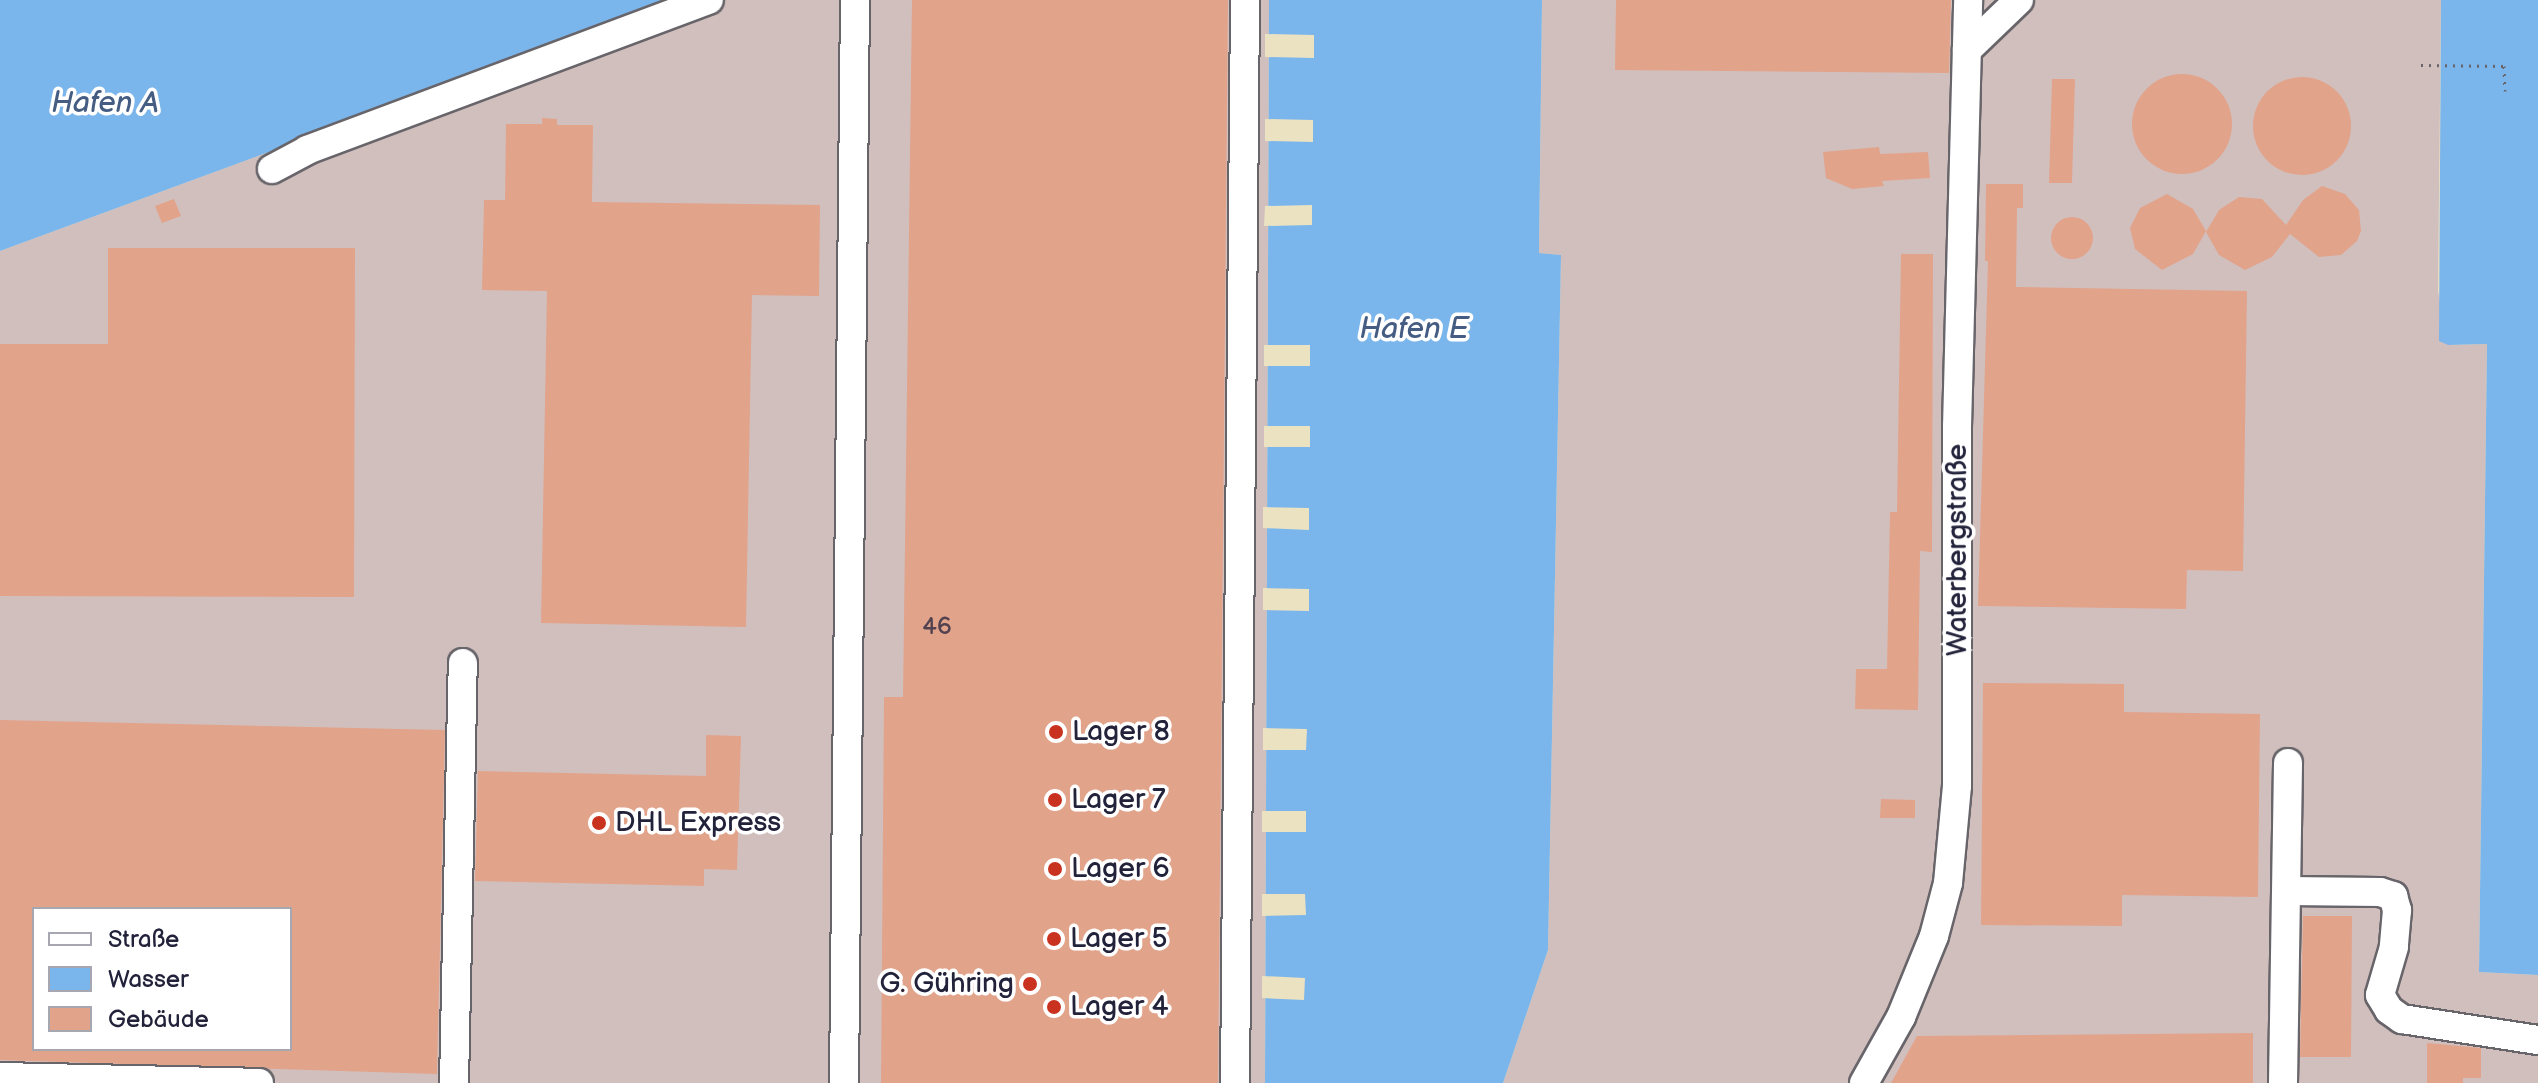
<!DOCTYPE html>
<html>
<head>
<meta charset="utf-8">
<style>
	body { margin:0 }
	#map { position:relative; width:2538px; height:1083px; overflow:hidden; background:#ebe2c2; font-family:"Balsamiq Sans",sans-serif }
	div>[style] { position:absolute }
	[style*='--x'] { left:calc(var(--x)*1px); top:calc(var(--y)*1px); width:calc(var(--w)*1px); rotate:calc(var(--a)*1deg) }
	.industrial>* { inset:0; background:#d1bfbd }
	.water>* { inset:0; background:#7ab5ec }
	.pier>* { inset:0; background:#ebe2c2 }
	.building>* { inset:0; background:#e2a38b }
	.round { border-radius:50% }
	.path>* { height:3px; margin-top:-1.5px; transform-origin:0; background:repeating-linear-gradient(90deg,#68656a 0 2px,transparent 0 8px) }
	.roads { filter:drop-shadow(2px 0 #68656a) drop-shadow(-2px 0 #68656a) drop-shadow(0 2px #68656a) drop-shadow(0 -2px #68656a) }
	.minor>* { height:28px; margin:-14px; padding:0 14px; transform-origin:14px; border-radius:14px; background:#fff }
	.dots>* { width:22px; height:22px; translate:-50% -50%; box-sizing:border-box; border:4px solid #fff; border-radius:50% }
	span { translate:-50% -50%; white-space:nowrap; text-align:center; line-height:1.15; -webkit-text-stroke:7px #fff; paint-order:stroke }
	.number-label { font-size:24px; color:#52424f }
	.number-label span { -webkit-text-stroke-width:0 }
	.street-label { font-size:28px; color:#22223b }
	.poi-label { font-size:28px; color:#22223b }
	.left { translate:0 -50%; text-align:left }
	.right { translate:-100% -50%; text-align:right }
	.water-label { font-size:30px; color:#455d82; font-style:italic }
	.legend { position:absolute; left:32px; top:907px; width:260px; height:144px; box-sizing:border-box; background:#fff; border:2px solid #a7a7b1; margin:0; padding:10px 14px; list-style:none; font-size:24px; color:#22223b }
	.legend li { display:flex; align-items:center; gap:16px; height:40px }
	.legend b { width:40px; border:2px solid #a7a7b1 }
</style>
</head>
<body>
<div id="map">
	<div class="industrial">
		<div style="clip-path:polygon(evenodd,681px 0,1269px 0,1265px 1083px,0 1083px,0 251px,681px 0,34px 909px,290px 909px,290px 1049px,34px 1049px,34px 909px)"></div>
		<div style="clip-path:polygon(1542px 0,2441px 0,2438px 291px,2448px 345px,2487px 344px,2479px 972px,2538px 975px,2538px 1083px,1503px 1083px,1548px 950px,1561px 255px,1539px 253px)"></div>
	</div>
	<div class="water">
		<div style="clip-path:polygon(0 0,681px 0,0 251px)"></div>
		<div style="clip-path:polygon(1269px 0,1542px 0,1539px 253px,1561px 255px,1548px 950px,1503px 1083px,1265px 1083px)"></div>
		<div style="clip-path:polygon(2441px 0,2538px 0,2538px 975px,2479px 972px,2487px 344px,2448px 345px,2439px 341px)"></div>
	</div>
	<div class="pier">
		<div style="clip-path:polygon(1265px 34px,1314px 35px,1314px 58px,1265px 57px)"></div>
		<div style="clip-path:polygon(1265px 119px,1313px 120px,1313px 142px,1265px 141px)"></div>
		<div style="clip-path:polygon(1312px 205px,1312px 225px,1264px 226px,1265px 206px)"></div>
		<div style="clip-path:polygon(1264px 345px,1310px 345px,1310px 366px,1264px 366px)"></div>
		<div style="clip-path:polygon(1264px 426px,1310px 426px,1310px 447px,1264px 447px)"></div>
		<div style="clip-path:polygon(1263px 507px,1309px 508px,1309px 530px,1263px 528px)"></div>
		<div style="clip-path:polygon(1263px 588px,1309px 589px,1309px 611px,1263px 610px)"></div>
		<div style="clip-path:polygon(1263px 728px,1307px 729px,1306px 750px,1263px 750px)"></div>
		<div style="clip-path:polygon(1262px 811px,1306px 811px,1306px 832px,1262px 832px)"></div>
		<div style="clip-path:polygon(1262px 894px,1305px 894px,1306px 915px,1262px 916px)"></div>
		<div style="clip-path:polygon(1262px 976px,1305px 978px,1304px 1000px,1262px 998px)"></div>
	</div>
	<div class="building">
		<div style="clip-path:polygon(912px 0,1228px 0,1218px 1083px,881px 1083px,884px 697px,903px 697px)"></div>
		<div style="clip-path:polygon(1616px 0,1951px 0,1949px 73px,1615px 70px)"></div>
		<div class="round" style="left:2132px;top:74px;width:100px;height:100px"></div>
		<div class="round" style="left:2253px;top:77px;width:98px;height:98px"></div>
		<div style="clip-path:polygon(2052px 79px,2075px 79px,2072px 183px,2049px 183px)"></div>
		<div style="clip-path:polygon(542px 118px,557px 119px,557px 125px,593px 125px,592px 202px,820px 205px,819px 296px,752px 295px,746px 627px,541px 623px,547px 291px,482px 290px,484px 200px,505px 200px,506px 124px,542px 124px)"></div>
		<div style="clip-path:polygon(1879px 147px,1880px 154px,1928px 152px,1930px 178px,1882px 181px,1884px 186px,1852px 189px,1826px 178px,1823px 152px)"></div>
		<div style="clip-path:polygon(1986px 184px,2023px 184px,2023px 208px,2017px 208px,2016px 287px,2247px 291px,2243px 571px,2187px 570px,2186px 609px,1978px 606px,1988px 261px,1985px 261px)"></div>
		<div style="clip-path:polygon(2322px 186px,2345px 194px,2359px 210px,2361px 231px,2357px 241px,2341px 255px,2319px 257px,2290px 234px,2272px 257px,2245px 270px,2219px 255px,2206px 232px,2219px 210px,2239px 197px,2262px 199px,2286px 225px,2303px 200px)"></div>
		<div style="clip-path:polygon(2167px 194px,2193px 209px,2206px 231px,2193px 254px,2162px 270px,2135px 249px,2130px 228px,2140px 208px)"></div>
		<div style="clip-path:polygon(174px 199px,181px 216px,162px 223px,155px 206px)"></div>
		<div class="round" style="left:2051px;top:217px;width:42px;height:42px"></div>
		<div style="clip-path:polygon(108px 248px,355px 248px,354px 597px,0 596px,0 344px,108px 344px)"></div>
		<div style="clip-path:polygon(1901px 254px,1933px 254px,1932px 552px,1920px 551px,1918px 710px,1855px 709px,1856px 669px,1887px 669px,1890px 512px,1897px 512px)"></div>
		<div style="clip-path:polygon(1983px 683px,2124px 684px,2124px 712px,2260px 714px,2258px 897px,2122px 895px,2122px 926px,1981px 925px)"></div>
		<div style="clip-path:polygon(evenodd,0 720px,445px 730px,437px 1074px,0 1060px,0 720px,34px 909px,290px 909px,290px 1049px,34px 1049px,34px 909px)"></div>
		<div style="clip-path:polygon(706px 735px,741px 736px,737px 870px,704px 869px,704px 886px,475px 881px,478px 771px,706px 776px)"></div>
		<div style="clip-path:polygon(1881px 799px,1915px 800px,1915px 818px,1880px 818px)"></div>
		<div style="clip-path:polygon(2303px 916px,2352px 916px,2351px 1057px,2300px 1057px)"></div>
		<div style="clip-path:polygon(2253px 1033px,2253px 1083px,1891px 1083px,1917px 1036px)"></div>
		<div style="clip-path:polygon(2427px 1043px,2481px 1048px,2481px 1078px,2463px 1078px,2463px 1083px,2427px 1083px)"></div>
	</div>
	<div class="path">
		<div style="--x:2421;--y:65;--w:83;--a:0.7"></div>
		<div style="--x:2504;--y:66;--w:25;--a:88"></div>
	</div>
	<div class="roads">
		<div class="minor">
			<div style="--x:1967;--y:50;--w:72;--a:-43.9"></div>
			<div style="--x:272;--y:169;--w:40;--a:-28"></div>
			<div style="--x:307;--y:150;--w:429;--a:-20.5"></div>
			<div style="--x:2287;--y:891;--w:93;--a:0.6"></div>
			<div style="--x:2380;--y:892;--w:14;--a:17"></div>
			<div style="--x:2393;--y:896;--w:15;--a:74"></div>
			<div style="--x:2397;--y:910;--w:37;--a:95"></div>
			<div style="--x:2394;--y:947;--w:50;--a:106.3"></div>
			<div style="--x:2380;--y:995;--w:17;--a:59"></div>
			<div style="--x:2389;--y:1010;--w:16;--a:35"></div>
			<div style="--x:2402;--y:1019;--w:138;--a:8.8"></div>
			<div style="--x:0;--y:1077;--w:259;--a:1.3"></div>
			<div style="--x:454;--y:1083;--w:420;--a:-88.8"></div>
			<div style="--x:844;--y:1083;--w:1083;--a:-89.42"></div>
			<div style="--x:1235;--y:1083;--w:1083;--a:-89.47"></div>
			<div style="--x:1864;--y:1083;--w:76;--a:-60.7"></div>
			<div style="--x:1901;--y:1017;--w:87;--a:-67.8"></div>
			<div style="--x:1934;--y:936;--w:55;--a:-75.2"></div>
			<div style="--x:1948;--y:883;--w:97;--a:-84.7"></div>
			<div style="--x:1957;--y:786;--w:359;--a:-90"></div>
			<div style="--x:1957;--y:427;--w:427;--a:-88.5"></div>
			<div style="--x:2283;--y:1083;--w:320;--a:-89.1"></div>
		</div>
	</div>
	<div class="dots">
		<div style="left:1056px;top:732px;background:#c8321e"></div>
		<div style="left:1055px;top:800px;background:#c8321e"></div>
		<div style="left:599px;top:823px;background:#c8321e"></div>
		<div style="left:1055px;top:869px;background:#c8321e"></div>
		<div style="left:1054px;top:939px;background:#c8321e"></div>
		<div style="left:1030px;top:984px;background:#c8321e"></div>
		<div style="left:1054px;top:1007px;background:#c8321e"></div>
	</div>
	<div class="number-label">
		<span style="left:937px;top:627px">46</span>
	</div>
	<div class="street-label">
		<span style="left:1958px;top:550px;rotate:-90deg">Waterbergstraße</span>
	</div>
	<div class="poi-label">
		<span class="left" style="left:1072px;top:732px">Lager 8</span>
		<span class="left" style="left:1071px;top:800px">Lager 7</span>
		<span class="left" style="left:615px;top:823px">DHL Express</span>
		<span class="left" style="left:1071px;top:869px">Lager 6</span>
		<span class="left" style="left:1070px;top:939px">Lager 5</span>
		<span class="right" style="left:1014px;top:984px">G. Gühring</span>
		<span class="left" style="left:1070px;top:1007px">Lager 4</span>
	</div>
	<div class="water-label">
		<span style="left:105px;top:103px">Hafen A</span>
		<span style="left:1414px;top:329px">Hafen E</span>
	</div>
	<ul class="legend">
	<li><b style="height:10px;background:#fff"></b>Straße</li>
	<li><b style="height:22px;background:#7ab5ec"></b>Wasser</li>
	<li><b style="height:22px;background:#e2a38b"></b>Gebäude</li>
	</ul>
</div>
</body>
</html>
